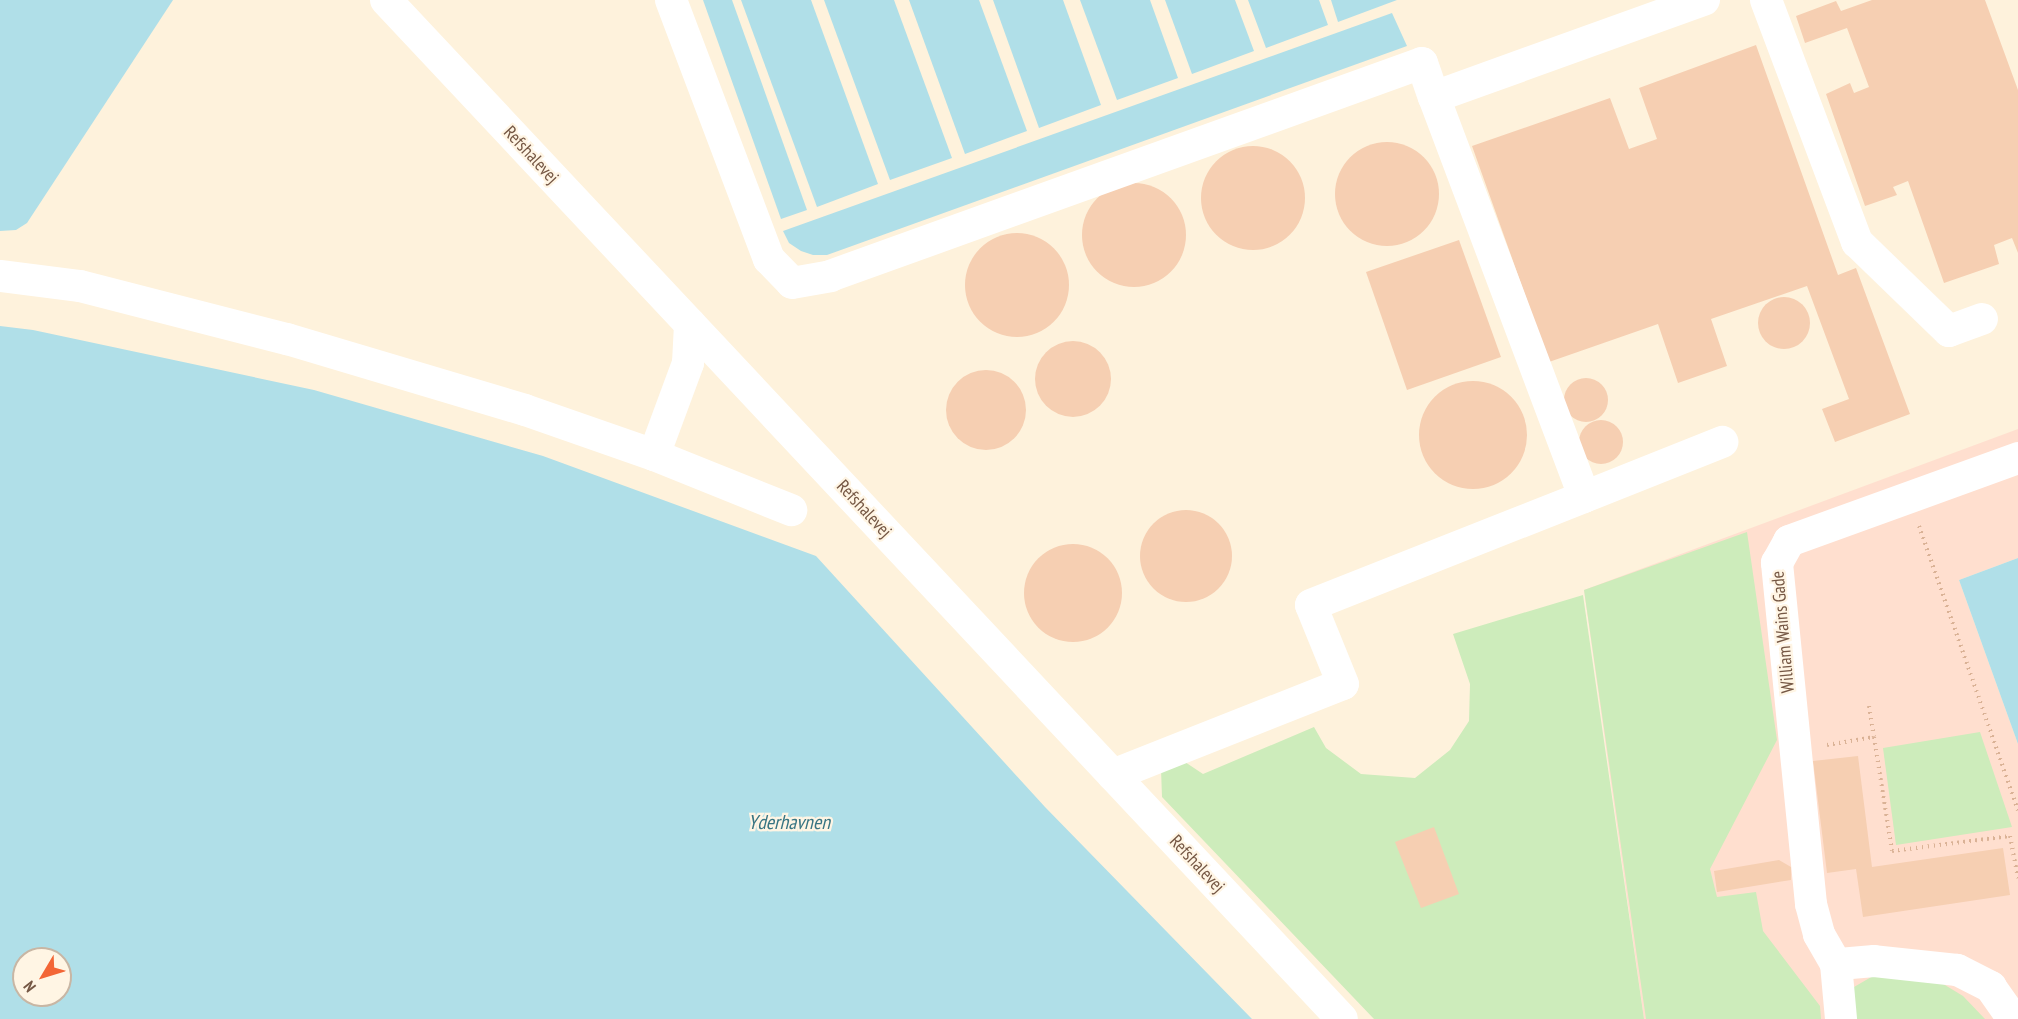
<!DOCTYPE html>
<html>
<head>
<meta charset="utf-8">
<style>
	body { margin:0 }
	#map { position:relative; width:2018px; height:1019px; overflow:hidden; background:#fef2dc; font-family:"PT Sans Narrow",sans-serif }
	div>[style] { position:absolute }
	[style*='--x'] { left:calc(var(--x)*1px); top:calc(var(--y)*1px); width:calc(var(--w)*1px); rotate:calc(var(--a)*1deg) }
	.commercial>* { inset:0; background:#ffdfcf }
	.green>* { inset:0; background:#cdecbb }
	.water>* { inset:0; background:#b0dfe8 }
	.building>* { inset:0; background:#f6cfb2 }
	.round { border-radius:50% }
	.path>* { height:4px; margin-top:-2px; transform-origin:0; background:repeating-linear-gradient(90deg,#dab296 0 1.5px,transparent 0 6px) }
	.minor>* { height:32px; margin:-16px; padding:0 16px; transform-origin:16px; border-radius:16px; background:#fff }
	span { translate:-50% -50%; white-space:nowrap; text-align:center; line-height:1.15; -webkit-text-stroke:4.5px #fff5e4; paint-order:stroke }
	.street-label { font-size:18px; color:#755744 }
	.water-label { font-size:20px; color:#397583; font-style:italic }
	.north { position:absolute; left:12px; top:947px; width:60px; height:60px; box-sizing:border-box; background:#fff5e4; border:2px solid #c8b6a4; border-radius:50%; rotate:232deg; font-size:16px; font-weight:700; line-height:24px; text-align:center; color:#755744 }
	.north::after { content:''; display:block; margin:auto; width:21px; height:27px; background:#f36636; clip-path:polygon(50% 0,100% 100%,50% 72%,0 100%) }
</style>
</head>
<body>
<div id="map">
	<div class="commercial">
		<div style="clip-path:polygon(2018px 429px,2018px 558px,1959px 580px,2018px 744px,2018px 1019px,1644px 1019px,1584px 590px)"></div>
	</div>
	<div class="green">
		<div style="clip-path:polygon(1747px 532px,1777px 740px,1710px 869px,1717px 897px,1756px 892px,1763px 931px,1820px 1006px,1821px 1019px,1646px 1019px,1584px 590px)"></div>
		<div style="clip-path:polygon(1583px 595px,1644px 1019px,1374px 1019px,1162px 797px,1161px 769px,1182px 760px,1203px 774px,1314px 727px,1326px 748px,1361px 774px,1415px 778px,1450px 750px,1469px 721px,1470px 684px,1453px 634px)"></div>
		<div style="clip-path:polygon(1980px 732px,2012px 827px,1896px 845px,1883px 748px)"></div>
		<div style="clip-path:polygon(1873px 976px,1940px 982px,1963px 996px,1985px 1019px,1851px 1019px,1854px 987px)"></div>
	</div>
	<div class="water">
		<div style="clip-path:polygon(0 0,173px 0,27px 223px,16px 230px,0 231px)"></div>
		<div style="clip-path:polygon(703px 0,732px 0,807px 210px,781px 219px)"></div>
		<div style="clip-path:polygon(741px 0,811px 0,878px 184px,817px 207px)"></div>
		<div style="clip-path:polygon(824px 0,894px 0,952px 158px,890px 180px)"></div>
		<div style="clip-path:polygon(909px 0,979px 0,1027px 131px,965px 154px)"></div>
		<div style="clip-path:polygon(993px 0,1063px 0,1101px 105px,1039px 128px)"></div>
		<div style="clip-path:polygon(1080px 0,1150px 0,1178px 78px,1117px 100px)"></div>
		<div style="clip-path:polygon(1165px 0,1235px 0,1254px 51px,1192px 74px)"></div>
		<div style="clip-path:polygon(1248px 0,1319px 0,1328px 25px,1266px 48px)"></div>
		<div style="clip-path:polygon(1331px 0,1397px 0,1338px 22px)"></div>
		<div style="clip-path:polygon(1392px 13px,1407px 46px,827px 255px,813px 255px,801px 251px,789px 243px,783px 231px)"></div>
		<div style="clip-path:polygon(evenodd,0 326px,33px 330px,314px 390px,543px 456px,816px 556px,1045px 807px,1252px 1019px,0 1019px,0 326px,24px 959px,60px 959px,60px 995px,24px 995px,24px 959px)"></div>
		<div style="clip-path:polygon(2018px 558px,2018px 744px,1959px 580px)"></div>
	</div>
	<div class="building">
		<div style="clip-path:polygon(1872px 0,1985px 0,2018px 90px,2018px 253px,2012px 238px,1994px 245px,1999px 264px,1944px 283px,1908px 181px,1893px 187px,1897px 195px,1865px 206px,1826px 94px,1850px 83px,1854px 93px,1869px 87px,1847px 28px,1805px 43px,1796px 16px,1836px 1px,1841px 11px)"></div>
		<div style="clip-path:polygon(1756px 45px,1838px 275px,1856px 268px,1910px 414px,1835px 442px,1822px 409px,1849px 399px,1807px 286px,1711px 319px,1727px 366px,1678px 383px,1658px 324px,1549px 362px,1472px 146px,1610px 98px,1629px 149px,1657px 139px,1639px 88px)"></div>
		<div class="round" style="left:1335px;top:142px;width:104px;height:104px"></div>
		<div class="round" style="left:1201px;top:146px;width:104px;height:104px"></div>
		<div class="round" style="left:1082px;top:183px;width:104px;height:104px"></div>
		<div class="round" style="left:965px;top:233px;width:104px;height:104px"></div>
		<div style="clip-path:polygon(1459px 240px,1501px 357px,1407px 390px,1366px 272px)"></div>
		<div class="round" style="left:1758px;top:297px;width:52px;height:52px"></div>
		<div class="round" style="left:1035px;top:341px;width:76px;height:76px"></div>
		<div class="round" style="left:946px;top:370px;width:80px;height:80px"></div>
		<div class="round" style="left:1564px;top:378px;width:44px;height:44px"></div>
		<div class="round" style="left:1419px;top:381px;width:108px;height:108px"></div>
		<div class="round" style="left:1579px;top:420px;width:44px;height:44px"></div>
		<div class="round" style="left:1140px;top:510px;width:92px;height:92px"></div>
		<div class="round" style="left:1024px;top:544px;width:98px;height:98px"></div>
		<div style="clip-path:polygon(1858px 756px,1872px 867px,2003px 848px,2010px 895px,1863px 917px,1856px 869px,1827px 873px,1813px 761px)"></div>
		<div style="clip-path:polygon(1434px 827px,1459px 894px,1421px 908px,1395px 842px)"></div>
		<div style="clip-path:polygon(1779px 860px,1791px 867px,1791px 880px,1717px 892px,1714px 871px)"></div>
	</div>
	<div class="path">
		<div style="--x:1919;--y:526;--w:301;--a:70.8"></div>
		<div style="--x:1869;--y:706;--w:31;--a:81"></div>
		<div style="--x:1827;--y:745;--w:48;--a:-9.7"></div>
		<div style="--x:1874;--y:737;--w:115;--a:81"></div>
		<div style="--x:1892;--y:851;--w:119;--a:-7.2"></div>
		<div style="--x:2010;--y:836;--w:43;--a:79.2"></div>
	</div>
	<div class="minor">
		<div style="--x:386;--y:0;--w:1397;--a:46.83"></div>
		<div style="--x:671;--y:0;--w:277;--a:69.3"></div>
		<div style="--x:769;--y:259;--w:33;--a:46"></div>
		<div style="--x:792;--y:283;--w:39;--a:-10"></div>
		<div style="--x:830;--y:276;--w:629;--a:-19.79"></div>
		<div style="--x:1422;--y:63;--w:36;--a:71"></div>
		<div style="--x:1434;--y:97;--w:287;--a:-19.8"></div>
		<div style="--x:1766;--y:0;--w:259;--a:69.4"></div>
		<div style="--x:1857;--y:242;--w:128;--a:44.1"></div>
		<div style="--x:1949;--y:331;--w:35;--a:-20"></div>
		<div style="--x:1434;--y:97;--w:427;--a:69.4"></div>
		<div style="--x:1584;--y:497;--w:149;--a:-21.7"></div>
		<div style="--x:0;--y:276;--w:81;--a:7.1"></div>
		<div style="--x:80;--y:286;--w:214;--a:14.4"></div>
		<div style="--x:287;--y:339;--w:248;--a:16.6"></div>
		<div style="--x:525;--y:410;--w:137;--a:19.2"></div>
		<div style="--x:654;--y:455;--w:148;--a:21.9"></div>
		<div style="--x:654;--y:455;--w:98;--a:-69.7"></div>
		<div style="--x:688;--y:363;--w:39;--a:-87"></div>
		<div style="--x:1113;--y:775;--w:247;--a:-21.6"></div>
		<div style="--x:1343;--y:684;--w:85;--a:-112.1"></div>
		<div style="--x:1311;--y:605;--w:294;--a:-21.6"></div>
		<div style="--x:1836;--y:964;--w:55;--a:84.8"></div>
		<div style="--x:2013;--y:1019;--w:39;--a:-125"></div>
		<div style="--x:1991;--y:987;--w:38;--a:-153"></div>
		<div style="--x:1957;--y:970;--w:83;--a:-173.8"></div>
		<div style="--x:1874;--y:961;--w:38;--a:175"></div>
		<div style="--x:1836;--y:964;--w:34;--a:-120"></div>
		<div style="--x:1819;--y:934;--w:31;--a:-105"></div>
		<div style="--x:1811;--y:904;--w:343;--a:-95.7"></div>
		<div style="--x:1777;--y:563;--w:25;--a:-61"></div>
		<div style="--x:1789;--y:541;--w:244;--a:-19.9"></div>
	</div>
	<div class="street-label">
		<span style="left:531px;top:155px;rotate:47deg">Refshalevej</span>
		<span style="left:864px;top:509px;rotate:47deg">Refshalevej</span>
		<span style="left:1783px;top:632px;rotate:-95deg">William Wains Gade</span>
		<span style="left:1197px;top:864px;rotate:47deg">Refshalevej</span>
	</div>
	<div class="water-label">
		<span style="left:789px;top:822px">Yderhavnen</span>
	</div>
	<div class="north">N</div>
</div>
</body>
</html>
